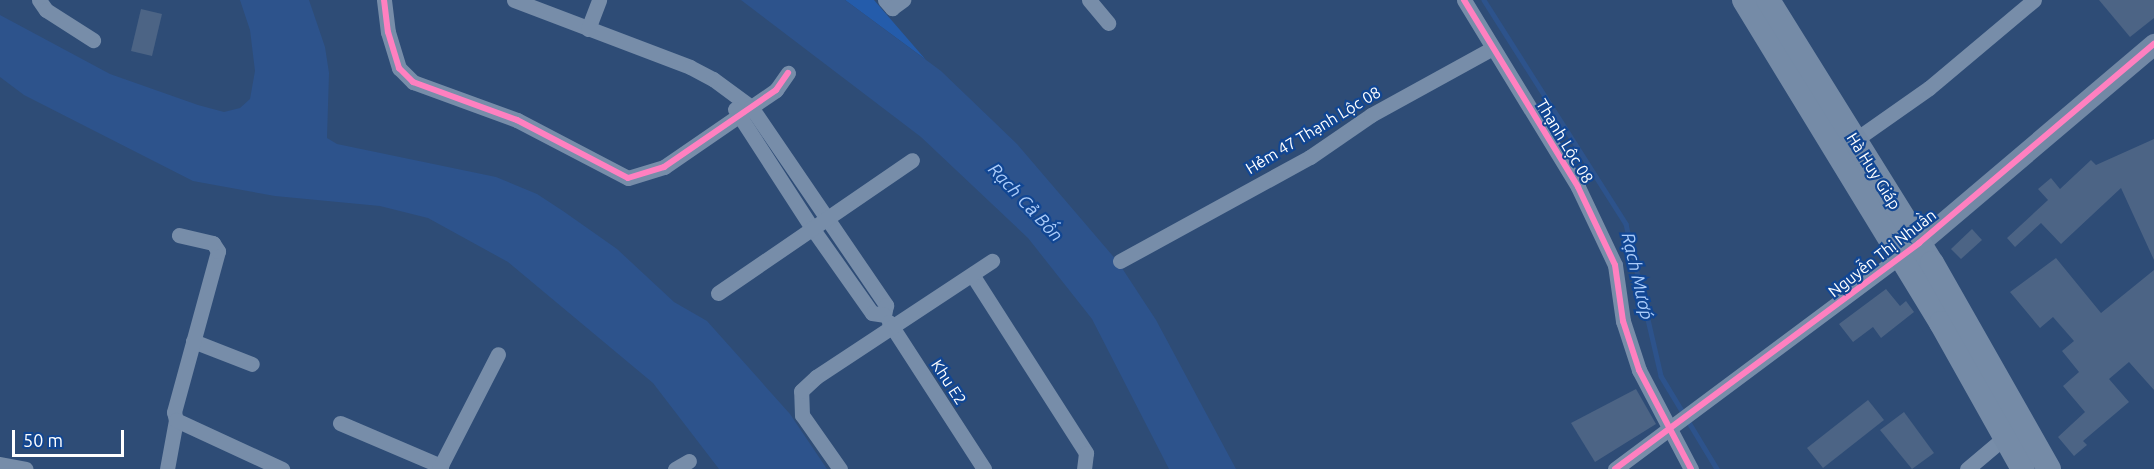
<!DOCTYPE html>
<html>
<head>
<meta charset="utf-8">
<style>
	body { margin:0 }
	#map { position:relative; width:2154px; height:469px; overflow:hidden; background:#2e4c76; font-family:Ubuntu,sans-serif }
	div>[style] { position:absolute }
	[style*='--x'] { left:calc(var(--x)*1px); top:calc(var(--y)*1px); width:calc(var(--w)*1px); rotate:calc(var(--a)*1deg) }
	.green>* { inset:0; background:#245cab }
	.water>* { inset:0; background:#2d538c }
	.stream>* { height:4.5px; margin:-2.25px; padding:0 2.25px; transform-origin:2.25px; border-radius:2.25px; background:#2d538c }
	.building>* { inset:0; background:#4c6485 }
	.street>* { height:15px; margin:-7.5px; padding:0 7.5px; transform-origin:7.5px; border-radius:7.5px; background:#778da9 }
	.secondary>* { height:21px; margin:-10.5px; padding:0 10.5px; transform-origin:10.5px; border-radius:10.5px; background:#7288a5 }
	.primary>* { height:24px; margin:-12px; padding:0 12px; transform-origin:12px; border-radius:12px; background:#758ba7 }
	.cycleway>* { height:6px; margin:-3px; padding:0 3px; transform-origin:3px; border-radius:3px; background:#ff80c0 }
	span { translate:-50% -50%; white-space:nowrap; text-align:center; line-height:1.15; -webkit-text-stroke:4.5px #114693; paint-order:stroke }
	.street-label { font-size:16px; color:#fff }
	.water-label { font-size:18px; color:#abccfa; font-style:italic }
	.scale { position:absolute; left:12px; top:430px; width:112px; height:27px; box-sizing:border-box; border:3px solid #fff; border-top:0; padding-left:8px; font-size:18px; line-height:21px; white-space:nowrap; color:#fff; -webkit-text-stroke:4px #114693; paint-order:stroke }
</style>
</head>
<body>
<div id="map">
	<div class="green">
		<div style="clip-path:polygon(845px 0,874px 0,926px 60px,925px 59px)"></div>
	</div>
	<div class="water">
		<div style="clip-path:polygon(240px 0,309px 0,325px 47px,329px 73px,327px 138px,337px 144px,496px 177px,537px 194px,563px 211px,617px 249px,674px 302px,707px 321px,790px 414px,827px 469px,719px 469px,653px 383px,508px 262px,428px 218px,380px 206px,275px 196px,193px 181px,24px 95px,0 77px,0 15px,110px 74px,198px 105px,224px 112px,240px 108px,250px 99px,255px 71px,250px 30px)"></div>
		<div style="clip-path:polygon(741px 0,845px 0,941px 71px,1017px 144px,1118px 262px,1156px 320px,1236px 469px,1169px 469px,1092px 319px,1028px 238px,921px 137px)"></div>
	</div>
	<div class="stream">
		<div style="--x:1484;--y:0;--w:265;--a:57.6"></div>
		<div style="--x:1626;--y:224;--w:156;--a:77"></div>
		<div style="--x:1661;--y:376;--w:109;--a:58.9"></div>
	</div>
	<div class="building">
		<div style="clip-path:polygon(2099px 0,2154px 0,2154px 18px,2130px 37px)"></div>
		<div style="clip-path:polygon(141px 9px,162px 14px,152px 56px,131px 51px)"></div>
		<div style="clip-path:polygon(2154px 139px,2154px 260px,2121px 188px,2061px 244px,2041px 223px,2015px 247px,2007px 238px,2048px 200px,2038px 189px,2051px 178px,2060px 189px,2091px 160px,2096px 165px)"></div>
		<div style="clip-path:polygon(1972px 229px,1982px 240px,1961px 259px,1951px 249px)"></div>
		<div style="clip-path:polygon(2056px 258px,2101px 313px,2154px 270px,2154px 390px,2129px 362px,2109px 379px,2129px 402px,2083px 441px,2087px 445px,2074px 456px,2058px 437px,2085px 412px,2063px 386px,2079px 372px,2062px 351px,2074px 341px,2053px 317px,2040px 328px,2010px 292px)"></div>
		<div style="clip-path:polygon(1886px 289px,1900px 306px,1906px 301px,1914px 312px,1881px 338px,1873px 327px,1853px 342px,1839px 324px)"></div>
		<div style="clip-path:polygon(1636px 389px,1656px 424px,1595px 462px,1571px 423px)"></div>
		<div style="clip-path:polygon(1868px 400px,1884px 420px,1823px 468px,1807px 448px)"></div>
		<div style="clip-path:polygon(1904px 412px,1934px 453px,1912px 469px,1880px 430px)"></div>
	</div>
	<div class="street">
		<div style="--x:39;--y:0;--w:12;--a:55"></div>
		<div style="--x:46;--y:10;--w:56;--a:32.6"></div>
		<div style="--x:384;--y:0;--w:32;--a:83"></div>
		<div style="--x:388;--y:32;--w:38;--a:73"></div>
		<div style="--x:399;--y:68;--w:20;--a:45"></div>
		<div style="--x:413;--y:82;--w:111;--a:20.1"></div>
		<div style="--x:517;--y:120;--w:125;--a:27.6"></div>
		<div style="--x:628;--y:178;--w:38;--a:-17"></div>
		<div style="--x:664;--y:167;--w:136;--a:-34.5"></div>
		<div style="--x:776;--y:90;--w:21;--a:-55"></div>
		<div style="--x:514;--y:0;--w:188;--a:20.8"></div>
		<div style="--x:690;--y:67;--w:26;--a:28"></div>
		<div style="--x:713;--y:79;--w:47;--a:36.4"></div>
		<div style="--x:751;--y:107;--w:240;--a:55.7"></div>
		<div style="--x:886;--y:305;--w:10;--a:101"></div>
		<div style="--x:885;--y:0;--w:11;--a:49"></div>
		<div style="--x:892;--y:8;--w:14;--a:-36"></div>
		<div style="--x:1089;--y:0;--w:30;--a:50"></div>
		<div style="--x:1464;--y:0;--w:219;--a:58.6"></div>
		<div style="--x:1578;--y:187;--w:86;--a:64.6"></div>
		<div style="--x:1615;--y:265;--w:57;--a:81.9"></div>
		<div style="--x:1623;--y:321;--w:52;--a:71.9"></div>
		<div style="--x:1639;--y:370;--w:112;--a:62.3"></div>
		<div style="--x:588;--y:29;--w:31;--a:-69"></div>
		<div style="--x:735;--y:109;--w:142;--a:57.1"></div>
		<div style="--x:812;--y:228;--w:104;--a:54.8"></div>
		<div style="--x:872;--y:313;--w:12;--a:9"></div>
		<div style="--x:1855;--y:140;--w:90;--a:-35.1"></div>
		<div style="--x:1929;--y:88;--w:137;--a:-40"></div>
		<div style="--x:1120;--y:261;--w:217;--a:-28.7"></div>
		<div style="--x:1310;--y:157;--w:74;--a:-34.5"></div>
		<div style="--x:1371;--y:115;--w:139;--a:-28.8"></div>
		<div style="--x:973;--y:276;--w:210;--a:57.4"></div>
		<div style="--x:1086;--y:453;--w:16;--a:97"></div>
		<div style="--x:718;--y:293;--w:235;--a:-34.4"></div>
		<div style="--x:889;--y:322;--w:175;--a:57.1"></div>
		<div style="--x:193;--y:341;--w:63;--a:21.3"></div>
		<div style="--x:176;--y:420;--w:8;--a:-104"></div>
		<div style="--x:174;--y:412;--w:167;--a:-74.7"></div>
		<div style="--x:218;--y:251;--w:9;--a:-122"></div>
		<div style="--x:213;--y:243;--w:35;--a:-167"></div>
		<div style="--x:340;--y:423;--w:110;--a:23.1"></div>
		<div style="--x:0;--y:464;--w:26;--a:11"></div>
		<div style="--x:167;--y:469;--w:50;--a:-79.6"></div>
		<div style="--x:176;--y:420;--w:117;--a:24.8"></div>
		<div style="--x:439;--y:469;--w:129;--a:-62.8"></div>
		<div style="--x:675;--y:469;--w:16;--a:-30"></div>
		<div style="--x:840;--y:469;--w:66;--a:-125.1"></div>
		<div style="--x:802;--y:415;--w:24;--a:-92"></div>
		<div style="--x:801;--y:391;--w:21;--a:-43"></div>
		<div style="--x:816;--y:377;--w:211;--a:-33.4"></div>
		<div style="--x:1615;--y:469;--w:363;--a:-36.7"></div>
		<div style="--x:1967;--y:469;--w:50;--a:-40.1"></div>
	</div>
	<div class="secondary">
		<div style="--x:1919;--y:243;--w:308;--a:-40.3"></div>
	</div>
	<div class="primary">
		<div style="--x:1744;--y:0;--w:378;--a:58.6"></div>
		<div style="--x:1941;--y:323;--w:167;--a:60.7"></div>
		<div style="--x:1768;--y:0;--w:310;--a:58.1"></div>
		<div style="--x:1932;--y:263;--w:237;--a:60.4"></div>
	</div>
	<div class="cycleway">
		<div style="--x:384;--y:0;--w:32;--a:83"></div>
		<div style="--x:388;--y:32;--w:38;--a:73"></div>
		<div style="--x:399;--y:68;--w:20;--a:45"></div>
		<div style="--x:413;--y:82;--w:111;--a:20.1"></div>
		<div style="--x:517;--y:120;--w:125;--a:27.6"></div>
		<div style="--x:628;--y:178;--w:38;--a:-17"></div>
		<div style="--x:664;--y:167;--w:136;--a:-34.5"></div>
		<div style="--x:776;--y:90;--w:21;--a:-55"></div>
		<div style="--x:1464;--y:0;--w:219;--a:58.6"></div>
		<div style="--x:1578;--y:187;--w:86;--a:64.6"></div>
		<div style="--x:1615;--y:265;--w:57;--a:81.9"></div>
		<div style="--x:1623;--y:321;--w:52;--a:71.9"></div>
		<div style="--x:1639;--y:370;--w:112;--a:62.3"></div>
		<div style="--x:1615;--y:469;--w:379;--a:-36.6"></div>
		<div style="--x:1919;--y:243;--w:308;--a:-40.3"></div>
	</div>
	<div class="street-label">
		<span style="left:1313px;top:130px;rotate:-31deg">Hẻm 47 Thạnh Lộc 08</span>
		<span style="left:1565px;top:141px;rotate:59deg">Thạnh Lộc 08</span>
		<span style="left:1874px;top:171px;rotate:58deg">Hà Huy Giáp</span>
		<span style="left:1882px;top:253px;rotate:-38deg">Nguyễn Thị Nhuần</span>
		<span style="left:949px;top:382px;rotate:57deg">Khu E2</span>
	</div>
	<div class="water-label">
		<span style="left:1026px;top:202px;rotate:47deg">Rạch Cả Bốn</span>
		<span style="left:1638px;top:276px;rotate:77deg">Rạch Mướp</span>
	</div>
	<div class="scale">50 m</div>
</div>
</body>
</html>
